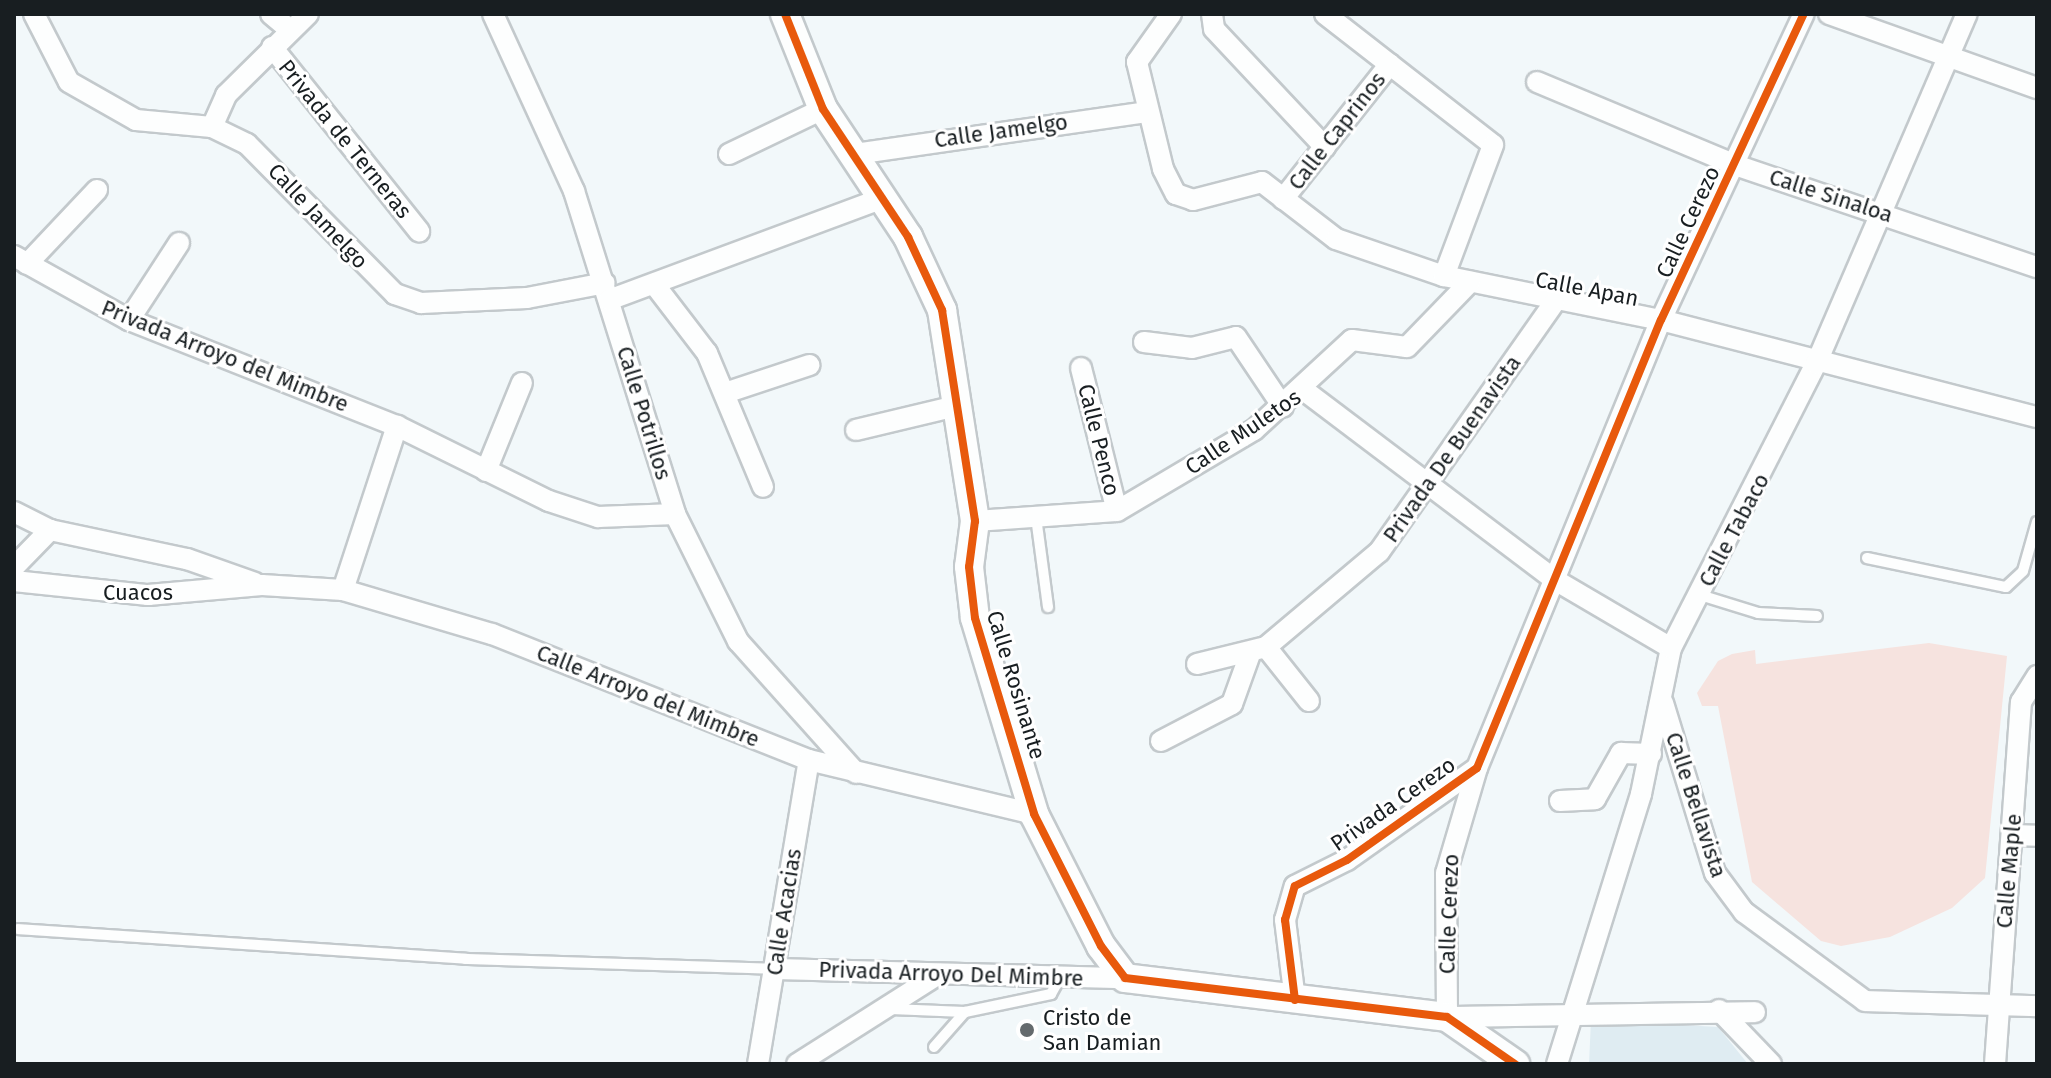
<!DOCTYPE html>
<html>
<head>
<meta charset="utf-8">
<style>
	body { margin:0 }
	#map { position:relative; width:2051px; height:1078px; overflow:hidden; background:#f2f8fa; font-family:"Fira Sans",sans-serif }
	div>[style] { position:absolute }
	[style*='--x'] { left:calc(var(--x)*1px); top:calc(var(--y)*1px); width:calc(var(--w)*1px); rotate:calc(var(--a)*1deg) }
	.built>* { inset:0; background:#dfecf2 }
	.green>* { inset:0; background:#f6e3df }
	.roads { filter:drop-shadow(2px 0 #c3c9cc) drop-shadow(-2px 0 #c3c9cc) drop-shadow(0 2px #c3c9cc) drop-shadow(0 -2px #c3c9cc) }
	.lane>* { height:10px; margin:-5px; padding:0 5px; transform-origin:5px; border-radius:5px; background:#fdfefe }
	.street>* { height:20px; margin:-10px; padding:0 10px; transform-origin:10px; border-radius:10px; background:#fdfefe }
	.secondary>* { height:28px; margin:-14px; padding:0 14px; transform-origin:14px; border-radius:14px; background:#fdfefe }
	.cycleway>* { height:8px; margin:-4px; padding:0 4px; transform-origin:4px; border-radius:4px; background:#e8590c }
	.dots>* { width:22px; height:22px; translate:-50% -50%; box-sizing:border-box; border:4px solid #fff; border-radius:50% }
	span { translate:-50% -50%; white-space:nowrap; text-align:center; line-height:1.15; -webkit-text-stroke:6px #fff; paint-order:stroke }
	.street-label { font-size:22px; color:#181e21 }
	.poi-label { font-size:22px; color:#181e21 }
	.left { translate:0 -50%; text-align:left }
	.frame { position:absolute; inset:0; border:16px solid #181e21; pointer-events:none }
</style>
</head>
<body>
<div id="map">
	<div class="built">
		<div style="clip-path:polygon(1591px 1020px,1718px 1027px,1748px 1064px,1589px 1064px)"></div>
	</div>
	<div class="green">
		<div style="clip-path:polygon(1929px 643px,2007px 656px,1985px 878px,1952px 908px,1890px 937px,1841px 946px,1821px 941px,1752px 882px,1718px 706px,1702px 706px,1697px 693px,1718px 661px,1732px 654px,1755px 650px,1756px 664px)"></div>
	</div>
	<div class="roads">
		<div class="lane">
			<div style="--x:1036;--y:517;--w:91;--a:82.4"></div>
			<div style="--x:1867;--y:558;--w:142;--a:11.8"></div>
			<div style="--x:2006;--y:587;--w:23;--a:-43"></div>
			<div style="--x:2023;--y:571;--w:51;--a:-74.1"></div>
			<div style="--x:1700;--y:595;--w:61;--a:17.2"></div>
			<div style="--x:1758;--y:613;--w:59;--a:2.9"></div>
			<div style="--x:18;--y:929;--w:448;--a:3.8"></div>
			<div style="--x:465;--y:959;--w:310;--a:1.8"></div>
			<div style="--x:891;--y:1009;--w:74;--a:2.3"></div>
			<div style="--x:934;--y:1047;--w:47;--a:-48.5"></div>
			<div style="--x:965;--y:1012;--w:88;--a:-11.8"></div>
			<div style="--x:1051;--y:994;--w:18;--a:-61"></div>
		</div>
		<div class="street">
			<div style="--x:34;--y:14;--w:76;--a:62.8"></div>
			<div style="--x:69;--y:82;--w:77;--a:29.6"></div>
			<div style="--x:136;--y:120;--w:76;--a:5.3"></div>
			<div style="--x:212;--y:127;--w:39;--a:26"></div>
			<div style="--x:247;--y:144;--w:211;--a:45.4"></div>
			<div style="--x:395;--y:294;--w:28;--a:19"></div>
			<div style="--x:421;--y:303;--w:106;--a:-2.7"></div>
			<div style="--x:527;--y:298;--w:79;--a:-10.9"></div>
			<div style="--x:271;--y:14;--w:23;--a:40"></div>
			<div style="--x:493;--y:14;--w:195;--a:65.4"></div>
			<div style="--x:574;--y:191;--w:338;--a:72.6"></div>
			<div style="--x:675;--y:514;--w:142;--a:63.6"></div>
			<div style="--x:738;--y:641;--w:177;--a:48.2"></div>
			<div style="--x:1171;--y:14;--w:59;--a:125.3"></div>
			<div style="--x:1137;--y:62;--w:110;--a:76.3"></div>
			<div style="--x:1163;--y:169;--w:28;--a:63"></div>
			<div style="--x:1176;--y:194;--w:18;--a:19"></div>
			<div style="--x:1193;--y:200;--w:71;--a:-14.6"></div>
			<div style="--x:1262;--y:182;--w:93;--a:37.6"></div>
			<div style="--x:1336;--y:239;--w:114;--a:18.9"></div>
			<div style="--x:1444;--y:276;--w:221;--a:11.5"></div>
			<div style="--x:1661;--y:320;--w:388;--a:14.5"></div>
			<div style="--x:1212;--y:14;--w:15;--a:82"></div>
			<div style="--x:1214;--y:29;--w:162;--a:46.8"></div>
			<div style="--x:1325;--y:14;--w:213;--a:37.9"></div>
			<div style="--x:1493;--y:145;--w:140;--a:110.5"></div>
			<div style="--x:1829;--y:14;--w:221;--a:19.6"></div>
			<div style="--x:272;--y:47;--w:236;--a:51.4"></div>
			<div style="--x:1537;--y:82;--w:215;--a:22.7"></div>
			<div style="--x:1735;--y:165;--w:319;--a:18.7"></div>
			<div style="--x:212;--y:127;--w:35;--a:-66"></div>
			<div style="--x:226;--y:95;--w:115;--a:-44.6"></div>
			<div style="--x:729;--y:154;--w:104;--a:-25.6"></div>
			<div style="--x:855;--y:154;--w:296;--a:-8.2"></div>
			<div style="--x:1283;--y:199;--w:172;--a:-51.6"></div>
			<div style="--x:14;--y:256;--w:132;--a:29.1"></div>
			<div style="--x:129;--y:320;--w:288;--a:21.6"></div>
			<div style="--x:397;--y:426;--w:169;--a:26.3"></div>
			<div style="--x:549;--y:501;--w:52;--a:18.1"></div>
			<div style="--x:598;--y:517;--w:77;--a:-2.2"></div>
			<div style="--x:27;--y:264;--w:102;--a:-46.6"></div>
			<div style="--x:654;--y:284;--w:87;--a:52.5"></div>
			<div style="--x:707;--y:353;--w:145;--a:67.3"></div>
			<div style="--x:609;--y:300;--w:293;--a:-20.4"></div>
			<div style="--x:129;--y:320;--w:92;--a:-57"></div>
			<div style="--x:1144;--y:342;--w:48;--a:7.1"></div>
			<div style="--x:1192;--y:348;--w:45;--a:-14"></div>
			<div style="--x:1236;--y:337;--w:84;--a:56.1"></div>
			<div style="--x:1081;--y:368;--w:147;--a:75.9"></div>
			<div style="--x:1305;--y:391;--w:313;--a:37.1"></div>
			<div style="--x:1555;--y:580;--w:134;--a:30.4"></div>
			<div style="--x:725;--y:393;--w:89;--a:-18.4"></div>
			<div style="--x:856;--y:430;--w:107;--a:-13.5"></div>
			<div style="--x:486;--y:471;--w:95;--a:-67.8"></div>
			<div style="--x:14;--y:512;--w:40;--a:26.6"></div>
			<div style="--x:50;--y:530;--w:140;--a:12"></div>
			<div style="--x:187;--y:559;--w:72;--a:19.4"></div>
			<div style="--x:975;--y:521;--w:142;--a:-4"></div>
			<div style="--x:1117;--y:511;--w:159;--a:-30.6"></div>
			<div style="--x:1254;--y:430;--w:133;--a:-42.6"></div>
			<div style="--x:1352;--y:340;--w:55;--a:7.3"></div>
			<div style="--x:1407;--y:347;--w:91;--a:-45.9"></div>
			<div style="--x:14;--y:567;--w:52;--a:-45.8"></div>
			<div style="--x:14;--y:581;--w:135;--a:6"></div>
			<div style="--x:148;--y:595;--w:114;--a:-5"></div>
			<div style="--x:262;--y:585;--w:81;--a:3.5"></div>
			<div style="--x:343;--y:590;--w:155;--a:16.5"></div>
			<div style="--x:492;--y:634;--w:341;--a:21.7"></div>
			<div style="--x:809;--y:760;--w:231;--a:13.5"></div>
			<div style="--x:343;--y:590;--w:173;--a:-71.8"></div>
			<div style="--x:1266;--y:647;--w:69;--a:51.5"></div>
			<div style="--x:1197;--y:664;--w:71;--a:-13.8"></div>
			<div style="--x:1266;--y:647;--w:148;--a:-40.1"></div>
			<div style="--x:1379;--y:552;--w:304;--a:-54.9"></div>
			<div style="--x:1663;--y:703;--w:178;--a:73"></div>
			<div style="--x:1715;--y:873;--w:49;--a:53.4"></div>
			<div style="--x:1744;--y:912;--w:150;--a:36.3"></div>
			<div style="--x:1865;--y:1001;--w:172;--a:1.7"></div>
			<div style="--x:1161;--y:741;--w:80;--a:-27.5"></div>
			<div style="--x:1232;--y:704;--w:53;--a:-70.2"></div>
			<div style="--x:1477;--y:768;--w:109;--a:106.4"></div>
			<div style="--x:1446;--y:873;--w:144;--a:89.6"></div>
			<div style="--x:1447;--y:1017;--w:308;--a:-0.9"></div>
			<div style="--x:1560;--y:801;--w:35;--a:-3"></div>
			<div style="--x:1595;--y:799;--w:53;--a:-60.5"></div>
			<div style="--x:1621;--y:753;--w:30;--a:2"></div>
			<div style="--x:2013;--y:835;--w:24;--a:2"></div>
			<div style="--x:776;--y:969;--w:349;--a:1.5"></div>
			<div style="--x:1295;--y:1000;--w:81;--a:-97.1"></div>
			<div style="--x:1285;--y:920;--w:35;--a:-74"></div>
			<div style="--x:1295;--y:886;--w:58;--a:-26.6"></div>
			<div style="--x:1347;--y:860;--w:159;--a:-35.3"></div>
			<div style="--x:1477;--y:768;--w:484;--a:-67.7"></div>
			<div style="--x:1661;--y:320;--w:338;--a:-65"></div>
			<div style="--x:1719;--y:1010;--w:75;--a:46.1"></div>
			<div style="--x:758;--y:1064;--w:308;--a:-80.5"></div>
			<div style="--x:797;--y:1064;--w:168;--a:-32.4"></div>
			<div style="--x:1557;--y:1064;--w:283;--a:-72.7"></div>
			<div style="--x:1641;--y:794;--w:149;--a:-78.4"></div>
			<div style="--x:1671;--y:648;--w:319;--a:-63"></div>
			<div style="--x:1816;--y:364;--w:381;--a:-66.7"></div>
			<div style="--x:1995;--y:1064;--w:363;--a:-85.9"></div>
			<div style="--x:2021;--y:702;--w:31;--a:-58"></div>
		</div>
		<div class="secondary">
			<div style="--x:785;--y:14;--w:102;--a:68.2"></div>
			<div style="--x:823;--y:109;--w:154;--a:56.4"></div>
			<div style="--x:908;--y:237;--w:81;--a:65"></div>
			<div style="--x:942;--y:310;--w:214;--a:81.1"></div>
			<div style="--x:975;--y:521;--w:46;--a:97.4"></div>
			<div style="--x:969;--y:567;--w:51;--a:83.3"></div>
			<div style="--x:975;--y:618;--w:205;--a:73.2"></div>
			<div style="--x:1034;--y:814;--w:148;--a:63.1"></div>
			<div style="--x:1101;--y:946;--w:40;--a:53"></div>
			<div style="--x:1125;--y:978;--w:324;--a:6.9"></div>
			<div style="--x:1447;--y:1017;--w:83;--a:34.7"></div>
		</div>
	</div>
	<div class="cycleway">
		<div style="--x:785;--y:14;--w:102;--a:68.2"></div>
		<div style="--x:823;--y:109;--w:154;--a:56.4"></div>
		<div style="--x:908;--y:237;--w:81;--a:65"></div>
		<div style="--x:942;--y:310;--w:214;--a:81.1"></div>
		<div style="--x:975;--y:521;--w:46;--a:97.4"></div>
		<div style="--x:969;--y:567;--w:51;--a:83.3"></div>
		<div style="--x:975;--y:618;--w:205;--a:73.2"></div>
		<div style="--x:1034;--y:814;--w:148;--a:63.1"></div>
		<div style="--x:1101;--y:946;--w:40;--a:53"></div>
		<div style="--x:1125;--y:978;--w:324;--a:6.9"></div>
		<div style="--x:1447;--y:1017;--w:83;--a:34.7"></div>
		<div style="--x:1295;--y:1000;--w:81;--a:-97.1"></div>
		<div style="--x:1285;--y:920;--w:35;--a:-74"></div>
		<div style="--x:1295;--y:886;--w:58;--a:-26.6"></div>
		<div style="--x:1347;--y:860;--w:159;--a:-35.3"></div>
		<div style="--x:1477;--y:768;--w:484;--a:-67.7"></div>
		<div style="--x:1661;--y:320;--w:338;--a:-65"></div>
	</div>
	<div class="dots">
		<div style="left:1027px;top:1030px;background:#646a6d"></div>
	</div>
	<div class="street-label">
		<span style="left:1001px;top:131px;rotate:-8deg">Calle Jamelgo</span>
		<span style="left:1337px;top:131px;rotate:-52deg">Calle Caprinos</span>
		<span style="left:345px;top:139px;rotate:51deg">Privada de Terneras</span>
		<span style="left:1831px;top:196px;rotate:18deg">Calle Sinaloa</span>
		<span style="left:318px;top:216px;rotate:47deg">Calle Jamelgo</span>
		<span style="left:1688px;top:222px;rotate:-65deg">Calle Cerezo</span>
		<span style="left:1587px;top:289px;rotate:11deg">Calle Apan</span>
		<span style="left:225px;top:356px;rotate:22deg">Privada Arroyo del Mimbre</span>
		<span style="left:644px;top:413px;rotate:73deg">Calle Potrillos</span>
		<span style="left:1243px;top:432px;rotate:-34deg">Calle Muletos</span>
		<span style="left:1099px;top:440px;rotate:76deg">Calle Penco</span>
		<span style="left:1452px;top:449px;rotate:-55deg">Privada De Buenavista</span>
		<span style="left:1734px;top:530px;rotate:-62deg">Calle Tabaco</span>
		<span style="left:138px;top:593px">Cuacos</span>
		<span style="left:1016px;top:685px;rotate:73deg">Calle Rosinante</span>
		<span style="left:648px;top:696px;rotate:22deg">Calle Arroyo del Mimbre</span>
		<span style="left:1393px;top:804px;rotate:-35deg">Privada Cerezo</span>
		<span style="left:1696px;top:805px;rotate:72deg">Calle Bellavista</span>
		<span style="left:2009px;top:871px;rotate:-85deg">Calle Maple</span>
		<span style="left:784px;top:912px;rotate:-81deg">Calle Acacias</span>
		<span style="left:1449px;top:914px;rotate:-88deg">Calle Cerezo</span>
		<span style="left:951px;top:974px;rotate:2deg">Privada Arroyo Del Mimbre</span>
	</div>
	<div class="poi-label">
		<span class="left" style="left:1043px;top:1030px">Cristo de<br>San Damian</span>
	</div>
	<div class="frame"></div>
</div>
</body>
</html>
